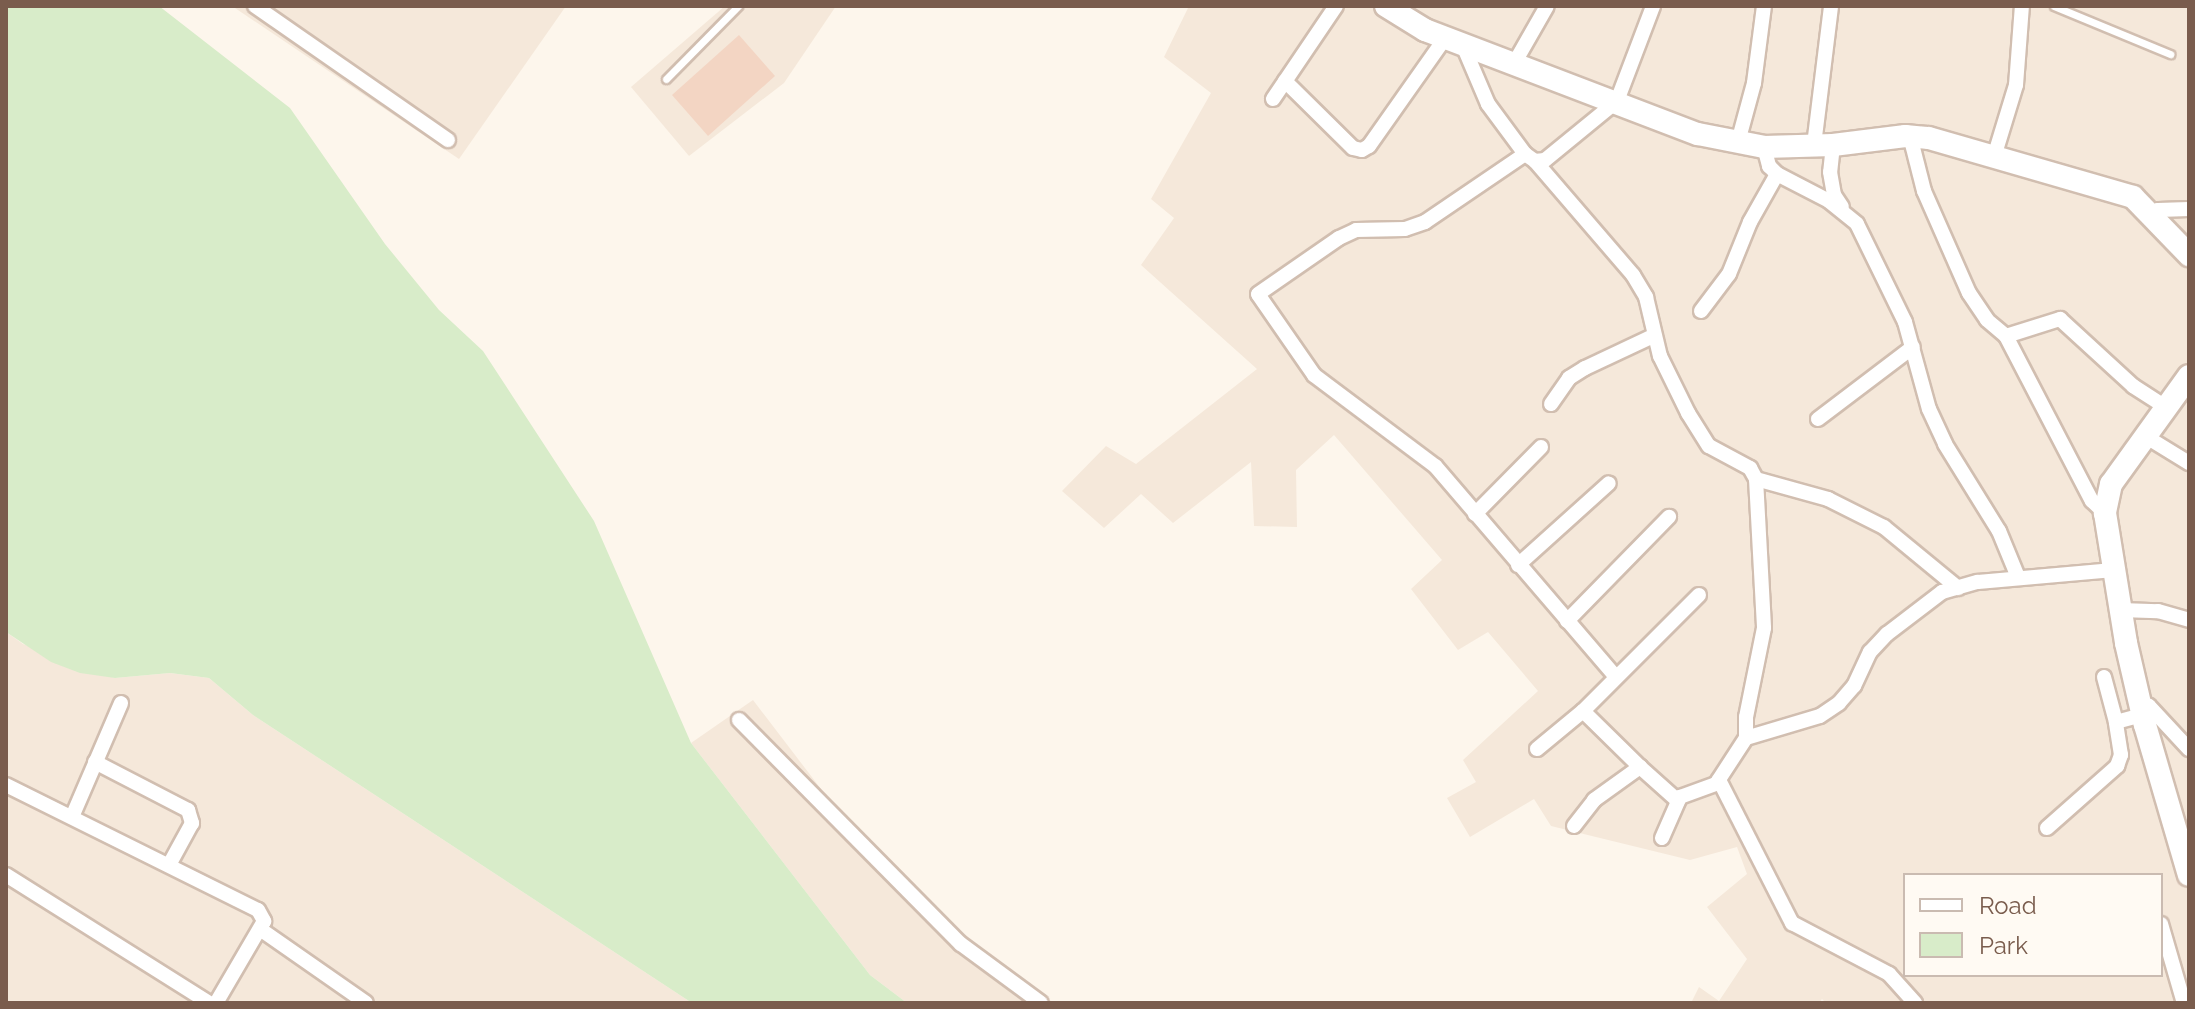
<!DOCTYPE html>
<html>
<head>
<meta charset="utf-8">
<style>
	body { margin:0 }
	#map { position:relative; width:2195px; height:1009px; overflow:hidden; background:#fdf6ec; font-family:Raleway,sans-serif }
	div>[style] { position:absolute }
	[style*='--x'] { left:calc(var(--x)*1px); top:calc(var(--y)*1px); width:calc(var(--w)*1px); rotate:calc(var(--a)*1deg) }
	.residential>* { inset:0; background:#f5e8da }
	.green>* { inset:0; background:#d8ecc9 }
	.building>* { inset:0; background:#f3d5c3 }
	.roads { filter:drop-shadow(2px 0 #d1beb0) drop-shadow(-2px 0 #d1beb0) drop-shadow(0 2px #d1beb0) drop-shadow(0 -2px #d1beb0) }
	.lane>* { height:7px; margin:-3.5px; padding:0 3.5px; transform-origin:3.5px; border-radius:3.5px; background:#fff }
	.street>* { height:14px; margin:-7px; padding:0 7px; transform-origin:7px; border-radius:7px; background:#fff }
	.secondary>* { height:22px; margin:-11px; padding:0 11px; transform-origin:11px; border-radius:11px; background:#fff }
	span { translate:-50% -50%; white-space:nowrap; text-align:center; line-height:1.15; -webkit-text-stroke:8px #fffaf3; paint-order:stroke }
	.frame { position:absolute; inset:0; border:8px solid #7a5c4d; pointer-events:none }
	.legend { position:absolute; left:1903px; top:873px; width:260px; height:104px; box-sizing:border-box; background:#fffaf3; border:2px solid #cabbb1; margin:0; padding:10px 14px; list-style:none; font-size:24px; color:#7a5c4d }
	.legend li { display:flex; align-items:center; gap:16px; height:40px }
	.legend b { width:40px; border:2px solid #cabbb1 }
</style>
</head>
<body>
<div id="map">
	<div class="residential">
		<div style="clip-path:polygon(232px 6px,566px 6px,459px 159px)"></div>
		<div style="clip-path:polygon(725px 6px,836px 6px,784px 83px,689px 156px,631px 87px)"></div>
		<div style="clip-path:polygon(evenodd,1189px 6px,2189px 6px,2189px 1003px,1826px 1003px,1822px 999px,1819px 1003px,1691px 1003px,1699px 987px,1719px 1001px,1747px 959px,1707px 907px,1747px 874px,1737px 847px,1690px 860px,1551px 826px,1534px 799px,1470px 837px,1447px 798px,1476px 782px,1463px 760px,1538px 691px,1488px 632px,1458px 650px,1411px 589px,1442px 560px,1334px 435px,1296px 470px,1297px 527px,1254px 526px,1251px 462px,1173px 523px,1141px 494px,1104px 528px,1062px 491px,1106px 446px,1136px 464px,1257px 369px,1141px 265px,1174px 218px,1151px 199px,1211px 93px,1164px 57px,1189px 6px,1905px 875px,2161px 875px,2161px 975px,1905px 975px,1905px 875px)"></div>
		<div style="clip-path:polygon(6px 632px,23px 644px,115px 678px,170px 673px,209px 678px,253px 715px,692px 1003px,6px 1003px)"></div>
		<div style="clip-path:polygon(753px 700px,834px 806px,965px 940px,1053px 1003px,907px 1003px,870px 975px,691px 743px)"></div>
	</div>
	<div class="green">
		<div style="clip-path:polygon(6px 6px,159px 6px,290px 108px,385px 244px,439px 310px,483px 351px,594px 521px,691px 743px,870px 975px,907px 1003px,692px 1003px,253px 715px,209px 678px,170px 673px,115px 678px,80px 673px,51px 662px,6px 632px)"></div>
	</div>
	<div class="building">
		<div style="clip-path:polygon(739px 35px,775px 76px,708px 136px,672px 95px)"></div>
	</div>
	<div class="roads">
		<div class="lane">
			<div style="--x:2054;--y:6;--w:126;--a:22.5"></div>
			<div style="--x:666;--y:79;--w:103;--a:-45.4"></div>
		</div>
		<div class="street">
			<div style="--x:255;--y:6;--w:235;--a:34.8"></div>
			<div style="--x:1462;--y:43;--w:66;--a:66.9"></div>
			<div style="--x:1488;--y:104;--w:62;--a:53.5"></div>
			<div style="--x:1515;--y:62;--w:64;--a:-60.3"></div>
			<div style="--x:1285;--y:81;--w:95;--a:44.6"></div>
			<div style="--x:1353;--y:148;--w:9;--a:13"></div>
			<div style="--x:1362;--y:150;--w:8;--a:-30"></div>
			<div style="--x:1369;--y:146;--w:133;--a:-54.8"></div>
			<div style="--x:1273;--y:99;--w:112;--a:-55.9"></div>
			<div style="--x:1910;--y:136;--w:57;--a:75.7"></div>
			<div style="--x:1924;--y:191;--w:111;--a:66.2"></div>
			<div style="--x:1969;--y:293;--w:32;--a:56"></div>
			<div style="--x:1987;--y:320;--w:25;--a:40"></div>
			<div style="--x:2006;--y:336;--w:186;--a:62.5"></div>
			<div style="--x:2092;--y:501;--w:18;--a:43"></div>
			<div style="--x:1738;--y:142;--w:61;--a:-74.8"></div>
			<div style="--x:1754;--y:83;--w:78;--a:-82.6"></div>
			<div style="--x:1814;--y:145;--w:140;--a:-83"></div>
			<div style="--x:1833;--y:145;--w:27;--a:96"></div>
			<div style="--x:1830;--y:172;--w:23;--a:80"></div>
			<div style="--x:1834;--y:195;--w:14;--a:56"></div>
			<div style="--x:1764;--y:147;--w:20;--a:75"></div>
			<div style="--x:1769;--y:166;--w:11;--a:45"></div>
			<div style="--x:1777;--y:174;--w:59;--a:27.4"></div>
			<div style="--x:1829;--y:201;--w:36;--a:39"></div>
			<div style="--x:1857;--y:224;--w:109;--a:63.9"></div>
			<div style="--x:1905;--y:322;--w:90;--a:74.6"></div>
			<div style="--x:1929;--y:409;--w:38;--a:65"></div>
			<div style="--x:1945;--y:444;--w:102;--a:58.2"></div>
			<div style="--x:1999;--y:531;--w:50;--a:67.6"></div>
			<div style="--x:1994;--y:157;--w:75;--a:-73"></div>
			<div style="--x:2016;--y:85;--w:79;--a:-85.7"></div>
			<div style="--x:1535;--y:161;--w:150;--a:49.3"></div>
			<div style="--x:1633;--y:275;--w:26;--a:59"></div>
			<div style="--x:1646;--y:297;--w:61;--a:76.7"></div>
			<div style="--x:1660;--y:356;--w:64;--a:63.8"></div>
			<div style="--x:1688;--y:413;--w:39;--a:58"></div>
			<div style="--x:1709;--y:446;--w:47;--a:28.2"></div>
			<div style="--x:1750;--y:468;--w:13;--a:61"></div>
			<div style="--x:1756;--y:479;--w:149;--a:86.9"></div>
			<div style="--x:1764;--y:628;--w:91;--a:101.4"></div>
			<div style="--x:1746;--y:717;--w:21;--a:90"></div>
			<div style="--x:2151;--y:216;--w:9;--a:-41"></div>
			<div style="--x:2158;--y:210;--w:31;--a:-2"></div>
			<div style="--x:1701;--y:311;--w:46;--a:-52.9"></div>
			<div style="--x:1729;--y:274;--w:56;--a:-68"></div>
			<div style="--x:1750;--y:222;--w:55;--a:-60.6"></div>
			<div style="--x:2006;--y:336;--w:57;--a:-17.5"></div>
			<div style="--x:2060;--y:319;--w:99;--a:42.5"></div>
			<div style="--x:2133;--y:386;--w:40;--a:32.9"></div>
			<div style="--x:1551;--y:404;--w:32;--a:-55"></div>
			<div style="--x:1569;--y:378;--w:19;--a:-32"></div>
			<div style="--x:1585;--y:368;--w:75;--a:-25.2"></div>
			<div style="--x:1818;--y:419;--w:119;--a:-37.2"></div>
			<div style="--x:2145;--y:436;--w:52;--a:31.5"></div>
			<div style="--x:1756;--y:479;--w:75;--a:15.5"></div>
			<div style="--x:1828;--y:499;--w:63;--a:26.6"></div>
			<div style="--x:1884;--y:527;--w:96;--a:39.5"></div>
			<div style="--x:1475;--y:514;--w:94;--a:-45.4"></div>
			<div style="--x:1518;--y:565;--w:122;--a:-42"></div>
			<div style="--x:2120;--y:610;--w:38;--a:2"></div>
			<div style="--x:2158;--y:611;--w:32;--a:16"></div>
			<div style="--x:1567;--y:621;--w:146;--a:-45.6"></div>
			<div style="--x:1616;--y:677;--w:278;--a:-130.6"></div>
			<div style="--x:1435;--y:466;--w:151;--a:-143.1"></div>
			<div style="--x:1314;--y:375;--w:98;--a:-124.7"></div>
			<div style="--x:1258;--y:294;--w:98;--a:-34.7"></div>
			<div style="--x:1339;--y:238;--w:19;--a:-25"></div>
			<div style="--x:1356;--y:230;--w:49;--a:-1.2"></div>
			<div style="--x:1405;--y:229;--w:21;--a:-19"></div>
			<div style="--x:1425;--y:222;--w:121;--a:-34.2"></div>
			<div style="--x:1525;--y:154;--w:12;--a:35"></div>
			<div style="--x:1535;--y:161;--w:10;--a:-6"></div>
			<div style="--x:1545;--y:160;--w:93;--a:-39.3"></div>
			<div style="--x:1617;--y:101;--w:102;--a:-69.2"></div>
			<div style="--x:2104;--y:677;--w:47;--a:75.1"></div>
			<div style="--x:2141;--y:702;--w:9;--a:27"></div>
			<div style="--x:2149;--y:706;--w:59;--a:47.1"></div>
			<div style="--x:1583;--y:711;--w:164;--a:-45"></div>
			<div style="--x:739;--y:720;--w:315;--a:45.3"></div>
			<div style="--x:961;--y:944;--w:99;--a:36.4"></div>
			<div style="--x:1537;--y:749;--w:60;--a:-39.6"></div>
			<div style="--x:1583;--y:711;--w:80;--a:44.5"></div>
			<div style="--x:95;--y:762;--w:105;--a:27.3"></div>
			<div style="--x:188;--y:810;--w:14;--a:73"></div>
			<div style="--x:192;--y:823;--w:48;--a:118.7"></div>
			<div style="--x:1719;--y:780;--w:161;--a:63"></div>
			<div style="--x:1792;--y:923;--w:110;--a:27.7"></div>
			<div style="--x:1889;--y:974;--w:39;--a:48"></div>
			<div style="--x:6;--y:785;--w:281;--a:26.4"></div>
			<div style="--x:258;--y:910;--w:13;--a:61"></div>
			<div style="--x:264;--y:921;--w:95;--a:120.3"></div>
			<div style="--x:72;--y:817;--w:124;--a:-66.7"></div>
			<div style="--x:1574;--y:826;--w:33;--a:-52"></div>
			<div style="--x:1594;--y:800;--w:57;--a:-35.7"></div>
			<div style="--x:1640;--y:767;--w:51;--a:41.8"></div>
			<div style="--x:2047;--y:828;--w:94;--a:-41.5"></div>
			<div style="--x:2117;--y:766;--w:12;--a:-70"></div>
			<div style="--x:2121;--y:755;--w:33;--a:-99"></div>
			<div style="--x:2116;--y:722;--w:28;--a:-15"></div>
			<div style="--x:1662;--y:838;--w:45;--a:-66.3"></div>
			<div style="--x:1680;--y:797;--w:38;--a:-20"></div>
			<div style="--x:1716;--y:784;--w:55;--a:-56.9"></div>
			<div style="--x:1746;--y:738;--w:77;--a:-16.6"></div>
			<div style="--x:1820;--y:716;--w:23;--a:-34"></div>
			<div style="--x:1839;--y:703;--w:23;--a:-49"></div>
			<div style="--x:1854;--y:686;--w:38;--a:-65"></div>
			<div style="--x:1870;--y:652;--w:25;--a:-47"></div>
			<div style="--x:1887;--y:634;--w:69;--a:-37.4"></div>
			<div style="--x:1942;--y:592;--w:37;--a:-16"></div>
			<div style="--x:1978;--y:582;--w:136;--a:-5.1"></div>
			<div style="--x:6;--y:875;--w:240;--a:32.2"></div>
			<div style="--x:2161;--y:924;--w:82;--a:73.8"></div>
			<div style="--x:260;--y:929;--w:129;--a:34.9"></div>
		</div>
		<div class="secondary">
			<div style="--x:1386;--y:6;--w:46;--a:31.6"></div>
			<div style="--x:1425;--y:30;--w:292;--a:20.9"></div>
			<div style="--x:1698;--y:134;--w:67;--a:11.1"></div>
			<div style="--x:1764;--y:147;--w:69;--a:-1.7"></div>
			<div style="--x:1833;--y:145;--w:73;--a:-7.1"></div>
			<div style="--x:1905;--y:136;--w:24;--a:5"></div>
			<div style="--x:1929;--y:138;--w:212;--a:16.1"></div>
			<div style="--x:2133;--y:197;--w:81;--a:46"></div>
			<div style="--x:2189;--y:376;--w:133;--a:125.8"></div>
			<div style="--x:2111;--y:484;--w:30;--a:102"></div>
			<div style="--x:2105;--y:513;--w:132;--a:80.8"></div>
			<div style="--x:2126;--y:643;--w:84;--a:77"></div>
			<div style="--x:2145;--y:725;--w:156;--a:73.7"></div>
		</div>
	</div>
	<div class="frame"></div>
	<ul class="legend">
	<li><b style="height:10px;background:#fff"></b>Road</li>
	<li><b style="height:22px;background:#d8ecc9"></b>Park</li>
	</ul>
</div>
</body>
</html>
